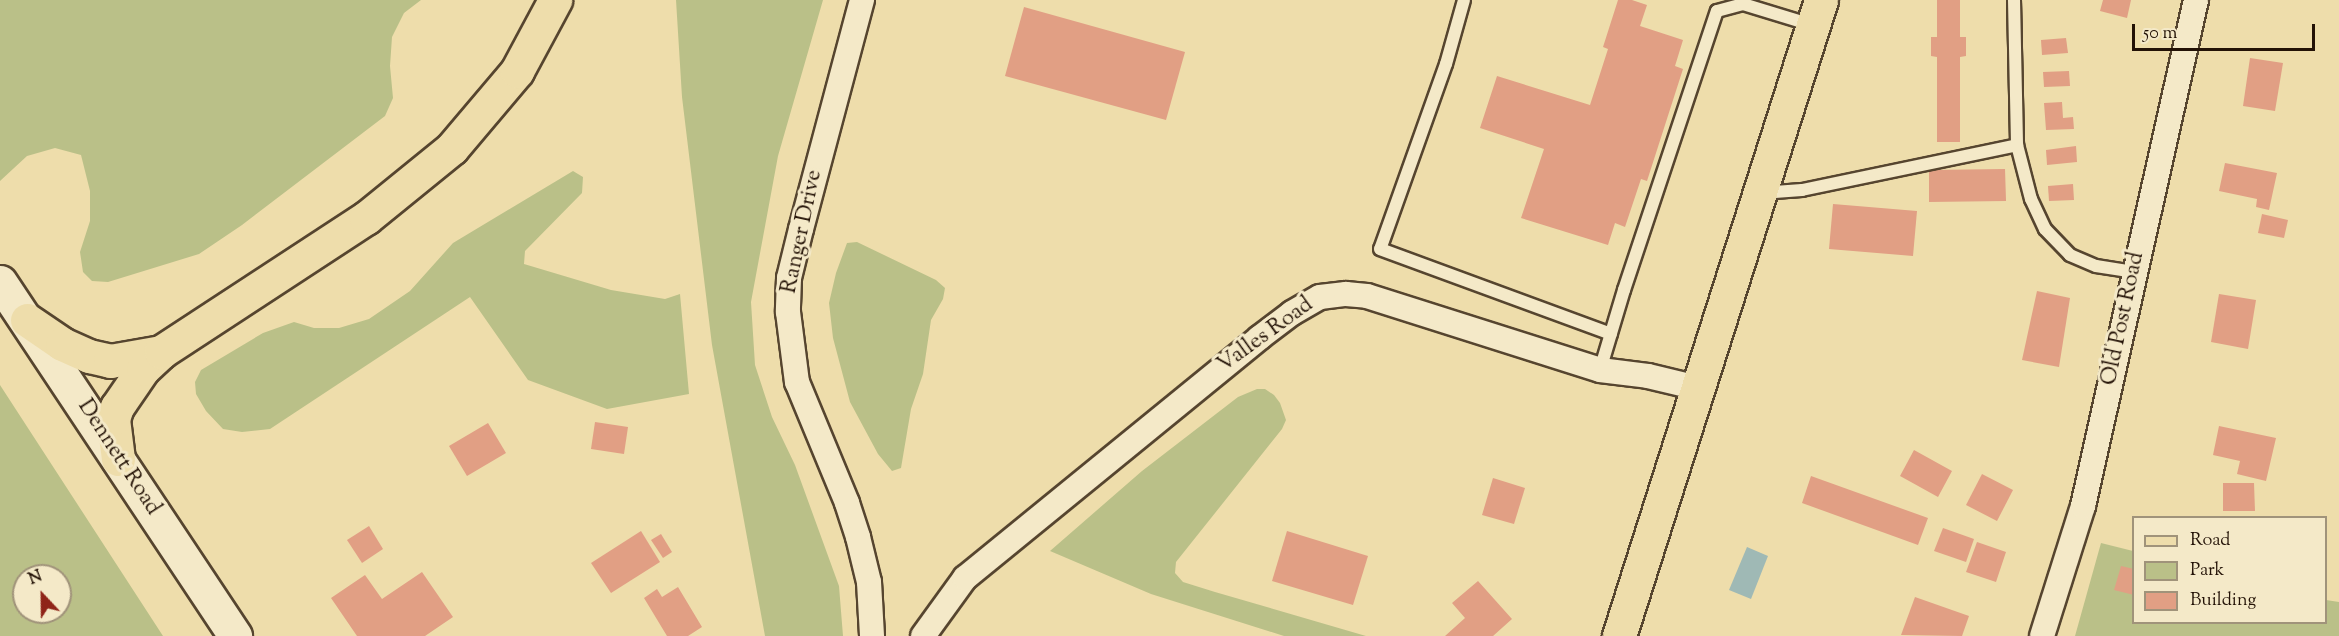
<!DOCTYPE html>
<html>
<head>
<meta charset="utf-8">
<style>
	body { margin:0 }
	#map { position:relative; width:2339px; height:636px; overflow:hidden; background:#eeddab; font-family:"Sorts Mill Goudy",serif }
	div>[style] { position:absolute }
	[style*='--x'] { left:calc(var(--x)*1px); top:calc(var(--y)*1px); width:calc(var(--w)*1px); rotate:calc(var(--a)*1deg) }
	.green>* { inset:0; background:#bac088 }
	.water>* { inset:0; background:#9fb9b5 }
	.building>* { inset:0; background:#e19f84 }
	.roads { filter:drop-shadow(2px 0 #56452f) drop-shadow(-2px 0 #56452f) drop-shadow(0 2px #56452f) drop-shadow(0 -2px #56452f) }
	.lane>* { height:12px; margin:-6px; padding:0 6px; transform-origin:6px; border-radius:6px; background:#f4e9c8 }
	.street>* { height:24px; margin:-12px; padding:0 12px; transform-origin:12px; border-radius:12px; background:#f4e9c8 }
	.secondary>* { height:33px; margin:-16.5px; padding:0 16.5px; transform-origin:16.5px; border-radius:16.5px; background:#f4e9c8 }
	.primary>* { height:33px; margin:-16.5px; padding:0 16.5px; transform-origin:16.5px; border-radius:16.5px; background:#eeddab }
	.highway>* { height:33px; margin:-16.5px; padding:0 16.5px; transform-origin:16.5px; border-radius:16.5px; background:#eeddab }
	span { translate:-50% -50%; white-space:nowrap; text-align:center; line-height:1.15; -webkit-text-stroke:6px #f4e9c8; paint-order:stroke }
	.street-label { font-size:22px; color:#231206 }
	.legend { position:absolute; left:2132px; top:516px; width:195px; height:108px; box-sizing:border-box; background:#f4e9c8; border:2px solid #a0937a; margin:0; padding:8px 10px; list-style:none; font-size:18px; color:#231206 }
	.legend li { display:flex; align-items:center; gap:12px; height:30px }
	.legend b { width:30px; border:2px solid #a0937a }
	.north { position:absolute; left:12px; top:564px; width:60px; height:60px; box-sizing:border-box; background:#f4e9c8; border:2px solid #a0937a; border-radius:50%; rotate:338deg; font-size:16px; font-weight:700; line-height:24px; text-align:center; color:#231206 }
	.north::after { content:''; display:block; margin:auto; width:21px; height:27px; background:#8f2418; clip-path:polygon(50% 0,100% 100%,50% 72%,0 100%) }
	.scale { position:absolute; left:2132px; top:24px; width:183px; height:27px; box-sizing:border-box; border:3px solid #231206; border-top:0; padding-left:8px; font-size:18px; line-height:21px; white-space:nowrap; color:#231206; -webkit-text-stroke:4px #f4e9c8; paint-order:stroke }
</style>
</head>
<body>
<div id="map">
	<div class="green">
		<div style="clip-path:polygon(0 0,421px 0,404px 13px,392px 37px,390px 66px,393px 98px,385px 116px,242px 225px,199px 254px,108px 282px,92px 281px,83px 272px,80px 252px,90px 221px,90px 191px,81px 155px,55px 148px,27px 156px,0 181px)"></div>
		<div style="clip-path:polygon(676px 0,823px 0,778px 156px,751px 302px,755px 365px,772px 417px,795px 465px,839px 586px,843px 636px,765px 636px,712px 345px,682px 97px)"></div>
		<div style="clip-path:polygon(573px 171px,583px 177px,582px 193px,525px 251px,524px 264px,611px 290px,665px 299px,680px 294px,689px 394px,607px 409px,528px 380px,470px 297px,270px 429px,242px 432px,223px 429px,206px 411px,196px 394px,195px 382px,201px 370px,263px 333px,294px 322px,314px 328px,339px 328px,369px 319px,410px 291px,453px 243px)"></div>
		<div style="clip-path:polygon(857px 242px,936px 280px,945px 288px,943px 299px,931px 320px,923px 374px,911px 409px,901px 468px,892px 471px,878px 454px,850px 402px,833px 338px,829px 303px,836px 273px,847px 243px)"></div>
		<div style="clip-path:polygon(evenodd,0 385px,163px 636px,0 636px,0 385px,24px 576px,60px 576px,60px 612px,24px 612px,24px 576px)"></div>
		<div style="clip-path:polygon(1257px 389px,1265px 389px,1274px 395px,1280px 403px,1286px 420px,1282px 429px,1176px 562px,1175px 573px,1183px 582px,1215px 592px,1366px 636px,1284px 636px,1151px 594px,1050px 551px,1142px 471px,1238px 397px)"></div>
		<div style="clip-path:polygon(2101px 543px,2133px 551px,2134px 622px,2326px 622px,2326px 600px,2339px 602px,2339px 636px,2075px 636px)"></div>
	</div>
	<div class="water">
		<div style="clip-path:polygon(1747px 547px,1768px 556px,1751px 599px,1729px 590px)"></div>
	</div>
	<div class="building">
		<div style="clip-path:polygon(1618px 0,1632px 0,1647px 5px,1640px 26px,1683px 40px,1675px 66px,1683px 69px,1647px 181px,1641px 179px,1625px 227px,1615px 223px,1608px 245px,1521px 218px,1544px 149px,1480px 128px,1497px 76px,1590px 105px,1608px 49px,1603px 47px)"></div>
		<div style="clip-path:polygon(1937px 0,1960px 0,1960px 37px,1966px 37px,1966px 56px,1960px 57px,1960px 142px,1937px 142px,1937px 57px,1931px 56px,1931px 37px,1937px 37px)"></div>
		<div style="clip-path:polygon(2103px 0,2131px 0,2127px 18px,2100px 11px)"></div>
		<div style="clip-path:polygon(1024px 7px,1185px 52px,1166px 120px,1005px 76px)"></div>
		<div style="clip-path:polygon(2066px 38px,2068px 53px,2042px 55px,2041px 40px)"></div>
		<div style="clip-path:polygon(2250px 58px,2283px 63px,2275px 111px,2243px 106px)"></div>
		<div style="clip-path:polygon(2069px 71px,2070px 86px,2044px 87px,2043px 72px)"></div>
		<div style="clip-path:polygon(2062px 102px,2063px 118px,2073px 117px,2074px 129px,2046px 130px,2044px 103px)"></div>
		<div style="clip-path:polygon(2076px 146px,2077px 162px,2047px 165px,2046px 150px)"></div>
		<div style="clip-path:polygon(2225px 163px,2277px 173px,2269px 210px,2256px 207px,2257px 199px,2219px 191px)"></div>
		<div style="clip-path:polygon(2005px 169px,2006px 201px,1929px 202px,1929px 170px)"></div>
		<div style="clip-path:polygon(2073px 184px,2074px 200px,2049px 201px,2048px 186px)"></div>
		<div style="clip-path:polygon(1833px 204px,1917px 211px,1913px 256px,1829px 249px)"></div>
		<div style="clip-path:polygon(2262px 214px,2288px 220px,2284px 238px,2258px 233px)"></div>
		<div style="clip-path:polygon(2037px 291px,2070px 298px,2059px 367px,2022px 360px)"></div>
		<div style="clip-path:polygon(2219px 294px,2256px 300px,2248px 349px,2211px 342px)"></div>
		<div style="clip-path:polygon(595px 422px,628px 427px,624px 454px,591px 449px)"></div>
		<div style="clip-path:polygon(488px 423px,506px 453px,467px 476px,449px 446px)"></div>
		<div style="clip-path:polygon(2219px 426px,2276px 438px,2266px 481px,2237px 474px,2240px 461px,2213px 455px)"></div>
		<div style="clip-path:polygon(1914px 450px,1952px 471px,1938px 497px,1900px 476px)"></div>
		<div style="clip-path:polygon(1982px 474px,2013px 490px,1997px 521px,1966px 505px)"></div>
		<div style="clip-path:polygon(1811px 476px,1928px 518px,1918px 545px,1802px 503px)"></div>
		<div style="clip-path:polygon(1493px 478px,1525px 488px,1514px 524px,1482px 515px)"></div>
		<div style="clip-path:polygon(2223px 483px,2254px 483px,2255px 511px,2223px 511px)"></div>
		<div style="clip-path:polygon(369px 526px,383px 549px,362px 563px,347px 540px)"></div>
		<div style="clip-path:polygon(1943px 528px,1974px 539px,1966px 562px,1934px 551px)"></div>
		<div style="clip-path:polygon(641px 531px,660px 562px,611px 593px,591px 563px)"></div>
		<div style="clip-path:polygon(1287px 531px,1368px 556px,1353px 605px,1272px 581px)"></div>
		<div style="clip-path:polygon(661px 534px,672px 552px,663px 558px,651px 540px)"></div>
		<div style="clip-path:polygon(1977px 542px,2006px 552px,1996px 582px,1966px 572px)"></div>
		<div style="clip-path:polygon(2121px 566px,2134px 569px,2134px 595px,2114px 590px)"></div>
		<div style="clip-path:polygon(422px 572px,453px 617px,425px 636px,357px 636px,331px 598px,365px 575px,382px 599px)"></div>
		<div style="clip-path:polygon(1478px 581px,1512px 619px,1493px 636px,1445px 636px,1465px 618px,1452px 603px)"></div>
		<div style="clip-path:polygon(678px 587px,702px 627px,688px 636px,667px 636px,644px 598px,657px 589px,662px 597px)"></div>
		<div style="clip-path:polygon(1915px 597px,1969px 616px,1962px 636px,1901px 635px)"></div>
	</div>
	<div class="roads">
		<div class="lane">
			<div style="--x:1464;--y:0;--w:66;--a:105.7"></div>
			<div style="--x:1446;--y:64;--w:196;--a:109.6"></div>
			<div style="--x:1380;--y:249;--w:246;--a:20.2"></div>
			<div style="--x:2014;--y:0;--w:145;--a:88.8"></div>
			<div style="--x:2017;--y:145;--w:56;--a:75.5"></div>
			<div style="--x:2031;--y:199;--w:33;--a:65"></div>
			<div style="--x:2045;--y:229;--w:36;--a:46"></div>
			<div style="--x:2070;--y:255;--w:28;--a:23"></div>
			<div style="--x:2096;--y:266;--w:38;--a:9"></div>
			<div style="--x:1761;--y:193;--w:41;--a:-4.2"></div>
			<div style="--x:1802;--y:190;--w:220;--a:-11.8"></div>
			<div style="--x:1600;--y:370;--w:84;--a:-73.3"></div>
			<div style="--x:1624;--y:290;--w:294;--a:-71.6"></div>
			<div style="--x:1717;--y:11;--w:27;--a:-15"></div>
			<div style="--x:1743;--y:4;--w:72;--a:16.9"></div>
		</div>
		<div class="street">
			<div style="--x:862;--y:0;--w:237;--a:104.9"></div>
			<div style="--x:801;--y:229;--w:50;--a:103.8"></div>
			<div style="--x:789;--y:278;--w:34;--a:92"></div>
			<div style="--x:788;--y:312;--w:71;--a:82.7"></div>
			<div style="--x:797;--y:382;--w:131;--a:67.5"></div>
			<div style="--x:847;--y:503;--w:36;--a:72"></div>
			<div style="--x:858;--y:537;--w:46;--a:76.3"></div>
			<div style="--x:869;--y:582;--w:54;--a:86.8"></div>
			<div style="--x:923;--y:636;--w:72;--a:-54.1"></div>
			<div style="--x:965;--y:578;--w:380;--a:-39.2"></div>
			<div style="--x:1259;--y:338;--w:41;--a:-37.1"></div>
			<div style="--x:1292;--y:313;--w:32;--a:-30"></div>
			<div style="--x:1320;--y:297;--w:26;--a:-7"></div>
			<div style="--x:1346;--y:294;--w:21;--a:5"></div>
			<div style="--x:1367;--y:296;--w:244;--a:17.6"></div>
			<div style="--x:1600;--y:370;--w:48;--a:7.1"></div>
			<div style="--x:1648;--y:376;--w:51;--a:13.5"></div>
			<div style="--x:2042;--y:636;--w:136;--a:-72.5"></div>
			<div style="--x:2083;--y:506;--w:518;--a:-77.41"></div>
		</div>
		<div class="secondary">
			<div style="--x:0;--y:282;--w:425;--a:56.4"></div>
		</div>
		<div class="primary">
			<div style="--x:1619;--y:636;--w:667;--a:-72.38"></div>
		</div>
		<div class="highway">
			<div style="--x:27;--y:320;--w:42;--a:34.4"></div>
			<div style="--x:62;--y:344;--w:30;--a:24"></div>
			<div style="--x:89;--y:356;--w:22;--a:13"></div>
			<div style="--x:110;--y:361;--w:52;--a:-10"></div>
			<div style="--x:118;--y:459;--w:40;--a:-97.1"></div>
			<div style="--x:113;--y:419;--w:13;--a:-72"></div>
			<div style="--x:117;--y:407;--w:46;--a:-55.6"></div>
			<div style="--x:143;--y:369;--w:25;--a:-43"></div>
			<div style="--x:161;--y:352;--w:245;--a:-33.2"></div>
			<div style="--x:366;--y:218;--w:111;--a:-39.1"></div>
			<div style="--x:452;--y:148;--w:101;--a:-49.8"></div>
			<div style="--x:517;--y:71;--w:81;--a:-61.8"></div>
		</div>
	</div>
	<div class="street-label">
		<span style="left:803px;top:232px;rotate:-78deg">Ranger Drive</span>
		<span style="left:2124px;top:319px;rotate:-78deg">Old Post Road</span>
		<span style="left:1266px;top:336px;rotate:-36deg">Valles Road</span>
		<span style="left:118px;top:458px;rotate:57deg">Dennett Road</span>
	</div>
	<ul class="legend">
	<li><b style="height:8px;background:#eeddab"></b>Road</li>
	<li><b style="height:16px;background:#bac088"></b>Park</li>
	<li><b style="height:16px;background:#e19f84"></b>Building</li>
	</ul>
	<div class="north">N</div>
	<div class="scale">50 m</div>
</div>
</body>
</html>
